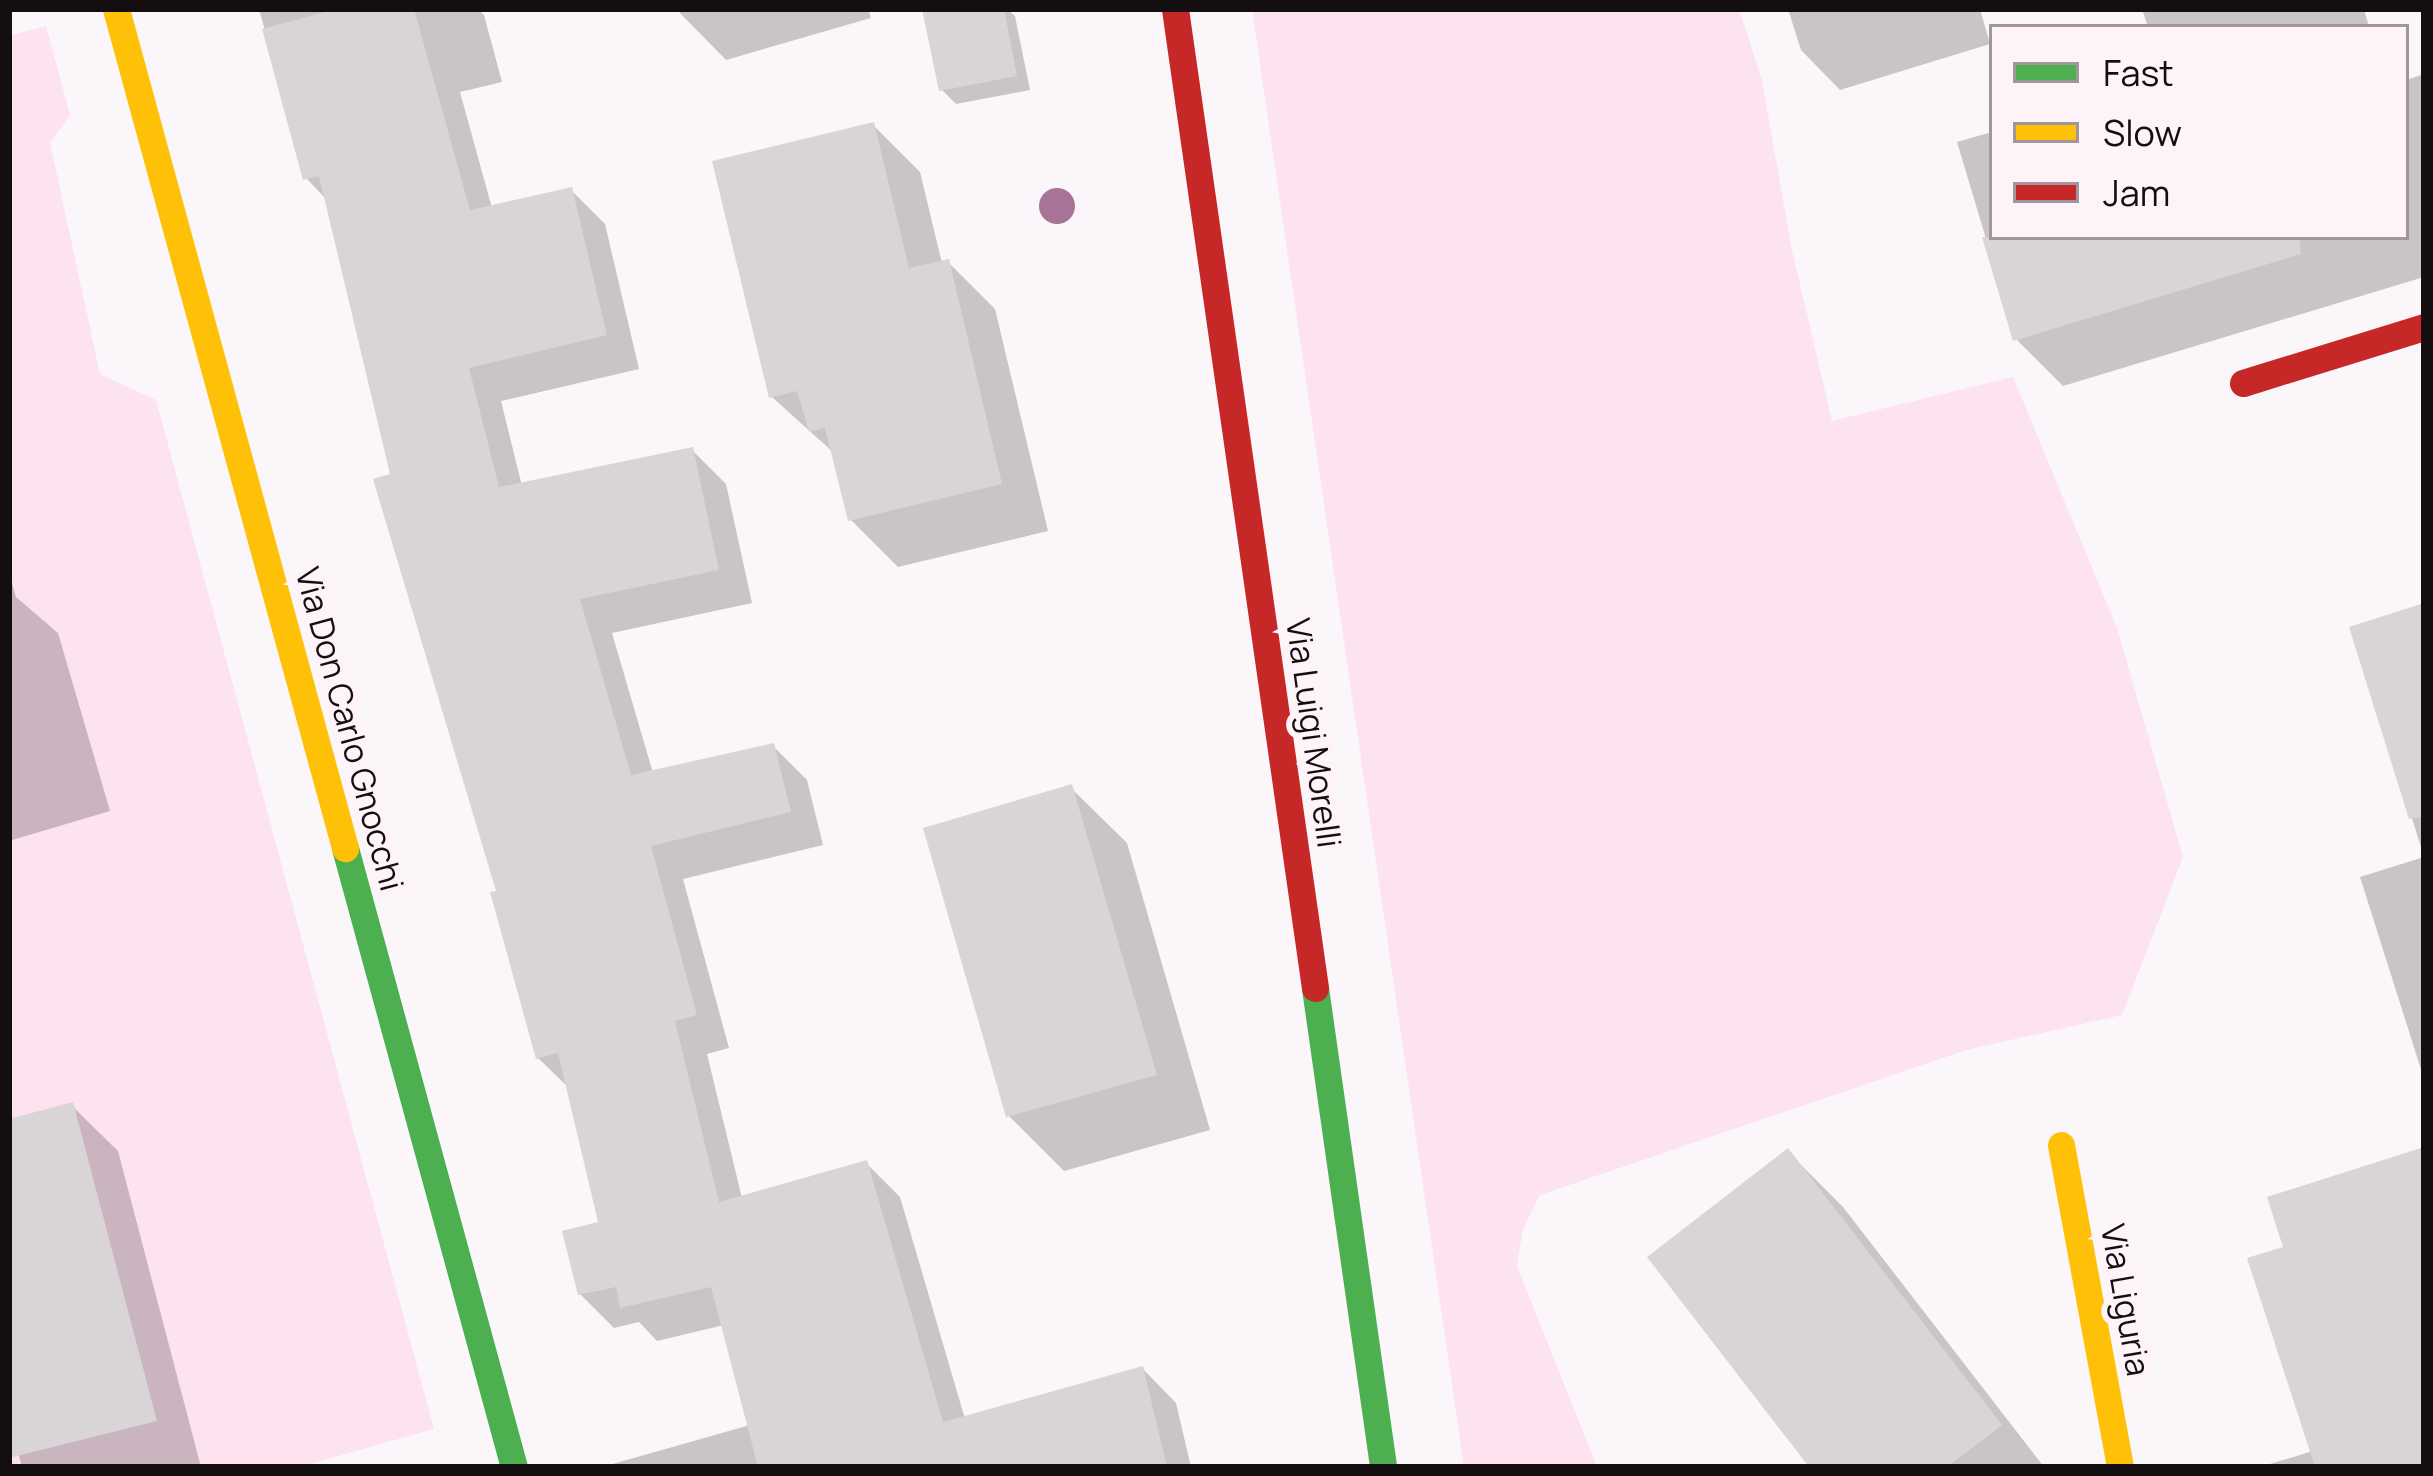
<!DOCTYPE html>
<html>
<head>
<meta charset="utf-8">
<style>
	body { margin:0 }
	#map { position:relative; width:2433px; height:1476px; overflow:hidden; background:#fbf6f9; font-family:Manrope,sans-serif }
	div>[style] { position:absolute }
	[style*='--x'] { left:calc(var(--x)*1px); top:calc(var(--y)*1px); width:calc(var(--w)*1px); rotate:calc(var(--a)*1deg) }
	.green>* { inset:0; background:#fde2f0 }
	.shadow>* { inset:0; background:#0003 }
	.building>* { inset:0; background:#d9d4d6 }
	.fast>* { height:27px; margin:-13.5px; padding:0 13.5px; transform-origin:13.5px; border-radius:13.5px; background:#4caf50 }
	.slow>* { height:27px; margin:-13.5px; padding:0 13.5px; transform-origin:13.5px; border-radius:13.5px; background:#ffc107 }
	.jam>* { height:27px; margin:-13.5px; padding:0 13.5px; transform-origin:13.5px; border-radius:13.5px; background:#c62828 }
	.trees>* { width:36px; height:36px; margin:-18px; border-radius:50%; background:#a77397 }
	span { translate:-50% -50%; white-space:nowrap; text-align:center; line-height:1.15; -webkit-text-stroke:12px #fef3f9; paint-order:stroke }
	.street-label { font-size:33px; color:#140e11 }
	.frame { position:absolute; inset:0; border:12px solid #140e11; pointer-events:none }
	.legend { position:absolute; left:1989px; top:24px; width:420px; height:216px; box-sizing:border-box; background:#fef3f9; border:3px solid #a0979c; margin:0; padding:15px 21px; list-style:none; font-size:36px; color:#140e11 }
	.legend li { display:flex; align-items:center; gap:24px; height:60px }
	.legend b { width:60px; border:3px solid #a0979c }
</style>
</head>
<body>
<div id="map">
	<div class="green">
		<div style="clip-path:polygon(1252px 9px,1739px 9px,1762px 80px,1791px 246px,1832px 421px,2013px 377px,2117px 628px,2183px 857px,2122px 1015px,1966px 1050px,1540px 1195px,1523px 1229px,1517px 1266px,1597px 1467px,1464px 1467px)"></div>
		<div style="clip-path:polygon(46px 26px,70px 115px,50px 143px,100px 374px,156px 400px,434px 1429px,299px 1467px,9px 1467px,9px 36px)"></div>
	</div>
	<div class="shadow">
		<div style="clip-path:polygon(259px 9px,478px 9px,484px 15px,502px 82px,460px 92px,492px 208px,571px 190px,605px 224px,639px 369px,501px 401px,522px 486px,692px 450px,726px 484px,752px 603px,612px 633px,653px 773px,773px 746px,807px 780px,823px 845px,683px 879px,729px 1048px,707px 1054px,742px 1198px,866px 1163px,900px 1197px,965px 1419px,1143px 1369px,1176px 1403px,1191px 1467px,602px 1467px,750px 1425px,724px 1325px,657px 1341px,639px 1322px,614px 1328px,580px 1294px,602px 1224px,570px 1089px,538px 1058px,328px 201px,306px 178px)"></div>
		<div style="clip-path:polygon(676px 9px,868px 9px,871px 18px,726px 60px)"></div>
		<div style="clip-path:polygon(968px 9px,1007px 9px,1015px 16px,1030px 90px,956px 104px,942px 90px)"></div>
		<div style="clip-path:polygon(1788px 9px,1980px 9px,1990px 44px,1840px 90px,1801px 50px)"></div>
		<div style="clip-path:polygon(2142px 9px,2364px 9px,2369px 27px,2148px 27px)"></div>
		<div style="clip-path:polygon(2424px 74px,2424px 277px,2063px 386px,2016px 339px,1957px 142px,1992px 132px,1992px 237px,2406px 237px,2406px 80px)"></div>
		<div style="clip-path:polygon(873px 125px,920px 172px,942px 263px,948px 262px,995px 309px,1048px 531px,898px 567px,851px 520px,834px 453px,772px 397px)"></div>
		<div style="clip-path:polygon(9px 573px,16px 597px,58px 633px,110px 811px,9px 841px)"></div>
		<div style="clip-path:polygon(2424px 606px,2424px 1079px,2360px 877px,2424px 857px,2353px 629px)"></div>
		<div style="clip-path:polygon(1071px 788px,1127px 843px,1210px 1130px,1064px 1171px,1009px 1116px)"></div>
		<div style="clip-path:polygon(72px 1106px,118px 1151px,201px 1467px,22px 1467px,9px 1419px,9px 1122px)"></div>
		<div style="clip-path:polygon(2424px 1150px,2424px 1467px,2260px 1467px,2313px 1451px,2287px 1249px)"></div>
		<div style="clip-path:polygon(1788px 1152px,1843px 1207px,2044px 1467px,1813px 1467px)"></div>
	</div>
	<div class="building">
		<div style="clip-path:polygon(336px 9px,414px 9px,470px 210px,572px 187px,607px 335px,469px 368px,499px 487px,693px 447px,719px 570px,580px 599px,631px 775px,774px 743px,791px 812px,651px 846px,697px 1015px,675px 1021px,719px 1202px,867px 1160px,943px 1422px,1143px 1366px,1167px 1467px,758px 1467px,711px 1287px,620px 1308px,616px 1287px,578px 1295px,562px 1231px,598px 1222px,558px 1053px,536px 1059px,490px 892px,496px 891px,373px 479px,390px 474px,319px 176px,303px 180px,262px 29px)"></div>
		<div style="clip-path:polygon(922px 9px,1004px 9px,1017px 76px,939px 91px)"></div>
		<div style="clip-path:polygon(874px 122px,909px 268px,949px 259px,1002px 484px,848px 521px,825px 428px,809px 432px,797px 391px,769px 398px,712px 161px)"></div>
		<div style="clip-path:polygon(1982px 237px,2299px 237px,2301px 254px,2013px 341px)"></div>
		<div style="clip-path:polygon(2424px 603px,2424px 817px,2409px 819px,2349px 627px)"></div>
		<div style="clip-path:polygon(1072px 784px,1157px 1075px,1006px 1117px,923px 828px)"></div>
		<div style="clip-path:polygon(73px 1102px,157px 1421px,9px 1458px,9px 1119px)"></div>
		<div style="clip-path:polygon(2424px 1147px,2424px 1467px,2315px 1467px,2247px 1258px,2283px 1247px,2267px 1197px)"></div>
		<div style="clip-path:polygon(1788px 1148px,2002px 1425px,1947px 1467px,1809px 1467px,1647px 1257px)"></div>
	</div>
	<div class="fast">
		<div style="--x:345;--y:848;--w:642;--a:74.73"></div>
		<div style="--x:1315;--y:988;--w:484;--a:81.9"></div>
	</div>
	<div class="slow">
		<div style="--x:116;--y:9;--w:870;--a:74.73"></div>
		<div style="--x:2061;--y:1145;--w:327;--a:79.6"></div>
	</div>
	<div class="jam">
		<div style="--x:1175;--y:9;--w:989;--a:81.86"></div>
		<div style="--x:2243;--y:383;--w:189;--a:-17.2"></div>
	</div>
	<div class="trees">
		<div style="left:1057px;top:206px"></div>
	</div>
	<div class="street-label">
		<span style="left:350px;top:729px;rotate:75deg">Via Don Carlo Gnocchi</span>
		<span style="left:1314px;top:733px;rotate:82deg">Via Luigi Morelli</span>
		<span style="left:2126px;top:1300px;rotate:80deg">Via Liguria</span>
	</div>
	<div class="frame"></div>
	<ul class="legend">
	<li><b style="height:15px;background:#4caf50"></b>Fast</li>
	<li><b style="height:15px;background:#ffc107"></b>Slow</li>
	<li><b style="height:15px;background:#c62828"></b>Jam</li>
	</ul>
</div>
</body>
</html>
